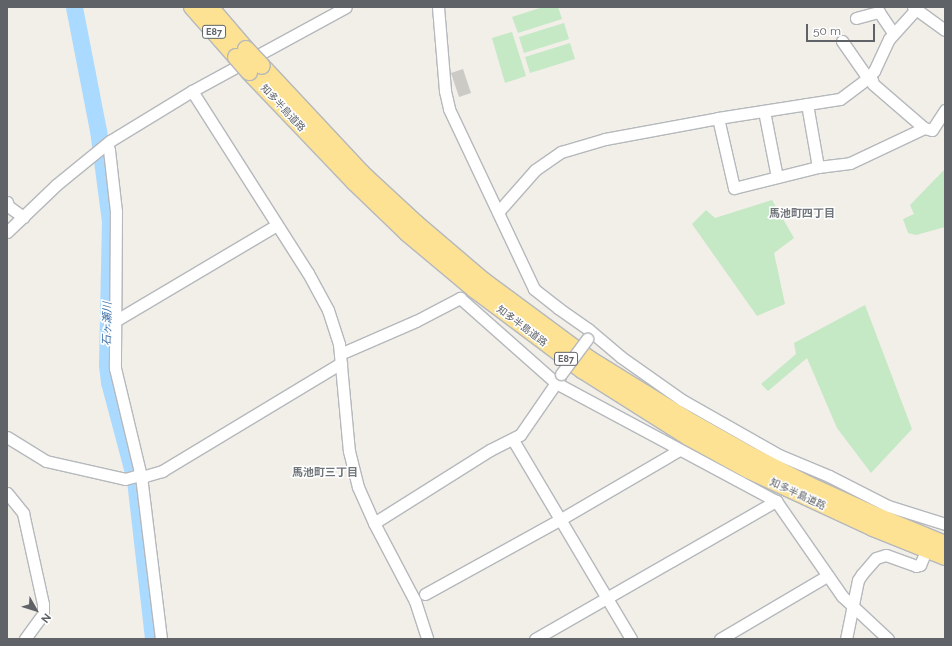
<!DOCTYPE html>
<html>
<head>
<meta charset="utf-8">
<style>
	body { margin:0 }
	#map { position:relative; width:952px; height:646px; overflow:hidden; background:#f1efe8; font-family:Raleway,"Noto Sans JP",sans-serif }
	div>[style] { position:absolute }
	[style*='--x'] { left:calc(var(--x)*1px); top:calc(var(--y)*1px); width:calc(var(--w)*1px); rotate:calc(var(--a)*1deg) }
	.green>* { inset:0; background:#c5e8c5 }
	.river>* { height:17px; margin:-8.5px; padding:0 8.5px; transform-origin:8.5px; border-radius:8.5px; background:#aadaff }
	.building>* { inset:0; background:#cccac5 }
	.roads { filter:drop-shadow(1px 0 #b5b8bc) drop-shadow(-1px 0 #b5b8bc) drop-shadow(0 1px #b5b8bc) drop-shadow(0 -1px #b5b8bc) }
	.minor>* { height:11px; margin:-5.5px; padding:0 5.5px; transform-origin:5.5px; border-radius:5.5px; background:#fff }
	.highway>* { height:16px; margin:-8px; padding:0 8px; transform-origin:8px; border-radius:8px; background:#fde293 }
	.bridges { filter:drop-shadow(1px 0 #b5b8bc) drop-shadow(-1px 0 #b5b8bc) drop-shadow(0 1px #b5b8bc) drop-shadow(0 -1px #b5b8bc) }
	.minor-bridge>* { height:11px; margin:-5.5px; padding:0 5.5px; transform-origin:5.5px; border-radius:5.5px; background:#fff }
	.highway-bridge>* { height:16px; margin:-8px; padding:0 8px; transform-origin:8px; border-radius:8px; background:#fde293 }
	span { translate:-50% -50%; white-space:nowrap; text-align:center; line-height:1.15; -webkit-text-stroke:3px #fff; paint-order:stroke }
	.shield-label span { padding:1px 3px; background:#fff; border:1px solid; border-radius:3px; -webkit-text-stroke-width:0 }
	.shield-label { font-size:9px; color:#5f6368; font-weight:700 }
	.street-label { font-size:10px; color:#5f6368 }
	.neighbourhood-label { font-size:11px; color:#70757a; font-weight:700 }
	.water-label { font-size:11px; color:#4174aa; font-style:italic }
	.frame { position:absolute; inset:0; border:8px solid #5f6368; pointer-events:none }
	.north { position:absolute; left:16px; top:590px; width:40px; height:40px; -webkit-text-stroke:3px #fff; paint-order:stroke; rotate:129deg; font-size:11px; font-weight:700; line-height:16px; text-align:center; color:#5f6368 }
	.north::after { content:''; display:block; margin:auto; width:14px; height:18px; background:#5f6368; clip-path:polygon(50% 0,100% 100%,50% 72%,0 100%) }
	.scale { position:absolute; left:806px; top:24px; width:69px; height:18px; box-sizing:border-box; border:2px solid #5f6368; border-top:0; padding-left:5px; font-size:12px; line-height:14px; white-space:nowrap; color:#5f6368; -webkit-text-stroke:3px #fff; paint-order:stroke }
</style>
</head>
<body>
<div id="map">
	<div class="green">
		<div style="clip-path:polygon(543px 7px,558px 7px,562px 19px,518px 33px,512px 17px)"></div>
		<div style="clip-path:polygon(564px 23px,569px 39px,524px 53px,519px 37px)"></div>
		<div style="clip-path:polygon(512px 32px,526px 76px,505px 83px,492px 38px)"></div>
		<div style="clip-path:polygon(570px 43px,575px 59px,530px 73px,525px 57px)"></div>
		<div style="clip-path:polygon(945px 169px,945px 227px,916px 235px,908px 233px,903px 219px,914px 214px,910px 205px)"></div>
		<div style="clip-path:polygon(772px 200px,794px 238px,774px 253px,785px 304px,757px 316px,692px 224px,706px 210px,715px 218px)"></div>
		<div style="clip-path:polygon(865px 305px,912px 429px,871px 473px,837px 428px,807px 358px,768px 391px,761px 384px,796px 354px,794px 343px)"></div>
	</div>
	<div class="river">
		<div style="--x:74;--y:7;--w:125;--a:79"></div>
		<div style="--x:98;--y:130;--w:92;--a:82.5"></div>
		<div style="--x:110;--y:221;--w:144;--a:91.2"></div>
		<div style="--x:107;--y:365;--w:17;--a:83"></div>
		<div style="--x:109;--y:382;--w:101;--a:75.1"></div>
		<div style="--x:135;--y:480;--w:160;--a:83.5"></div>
	</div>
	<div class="building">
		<div style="clip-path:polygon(463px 69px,471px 93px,459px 97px,451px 73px)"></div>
	</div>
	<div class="roads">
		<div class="minor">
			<div style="--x:438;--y:7;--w:84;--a:85.2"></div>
			<div style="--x:445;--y:91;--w:18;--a:77"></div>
			<div style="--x:449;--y:109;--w:199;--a:64.7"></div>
			<div style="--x:534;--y:289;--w:31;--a:38"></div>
			<div style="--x:558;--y:308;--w:37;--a:35"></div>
			<div style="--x:588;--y:329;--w:43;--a:40.3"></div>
			<div style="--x:621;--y:357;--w:75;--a:35.2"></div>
			<div style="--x:682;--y:400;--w:112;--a:29.6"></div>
			<div style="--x:779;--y:455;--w:54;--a:22.8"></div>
			<div style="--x:829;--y:476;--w:66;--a:27"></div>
			<div style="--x:888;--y:506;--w:60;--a:17.5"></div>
			<div style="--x:913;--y:7;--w:39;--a:36"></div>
			<div style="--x:856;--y:18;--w:24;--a:-15"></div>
			<div style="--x:879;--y:12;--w:25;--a:56"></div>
			<div style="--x:842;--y:41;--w:40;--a:55.1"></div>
			<div style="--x:865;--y:74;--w:9;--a:41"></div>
			<div style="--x:872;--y:80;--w:4;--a:76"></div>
			<div style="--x:873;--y:84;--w:67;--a:40.8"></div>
			<div style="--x:192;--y:91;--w:216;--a:57.5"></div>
			<div style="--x:308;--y:273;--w:42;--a:61.6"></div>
			<div style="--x:328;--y:310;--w:36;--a:72"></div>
			<div style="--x:339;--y:344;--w:107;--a:84.7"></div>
			<div style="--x:349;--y:451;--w:37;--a:76"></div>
			<div style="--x:358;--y:487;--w:39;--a:66"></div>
			<div style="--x:374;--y:523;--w:88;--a:62.3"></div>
			<div style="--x:415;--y:601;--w:40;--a:72"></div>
			<div style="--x:764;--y:111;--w:67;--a:78.9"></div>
			<div style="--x:718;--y:118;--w:72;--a:77.1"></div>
			<div style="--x:734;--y:188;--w:87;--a:-14"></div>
			<div style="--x:818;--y:167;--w:64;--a:-99.9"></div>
			<div style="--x:107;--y:144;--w:6;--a:72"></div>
			<div style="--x:109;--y:150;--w:61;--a:83.5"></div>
			<div style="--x:116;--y:211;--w:157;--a:90.4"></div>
			<div style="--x:115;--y:368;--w:111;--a:76.5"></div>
			<div style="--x:141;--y:476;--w:164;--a:83"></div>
			<div style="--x:818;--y:167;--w:32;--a:-7"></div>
			<div style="--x:850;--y:163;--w:82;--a:-25.3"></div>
			<div style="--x:924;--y:128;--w:8;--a:14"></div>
			<div style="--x:932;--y:130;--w:24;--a:-57"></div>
			<div style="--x:7;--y:202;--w:4;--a:76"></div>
			<div style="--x:8;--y:206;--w:19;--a:36"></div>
			<div style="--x:498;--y:212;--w:56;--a:-48.6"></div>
			<div style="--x:535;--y:170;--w:32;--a:-35"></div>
			<div style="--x:561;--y:152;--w:46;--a:-16.5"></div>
			<div style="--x:605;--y:139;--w:115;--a:-10.5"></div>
			<div style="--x:718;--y:118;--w:123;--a:-8.9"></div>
			<div style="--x:840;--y:99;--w:34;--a:-37"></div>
			<div style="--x:867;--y:79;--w:11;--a:-49"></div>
			<div style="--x:874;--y:71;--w:35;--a:-65"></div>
			<div style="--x:889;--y:39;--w:43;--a:-47.8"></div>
			<div style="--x:7;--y:232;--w:68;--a:-43.8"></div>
			<div style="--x:56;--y:185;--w:70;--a:-39.2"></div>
			<div style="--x:110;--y:141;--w:96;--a:-31.4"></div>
			<div style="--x:192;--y:91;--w:175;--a:-28.6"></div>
			<div style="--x:115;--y:321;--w:188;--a:-30.7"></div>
			<div style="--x:340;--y:354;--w:83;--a:-23.5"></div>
			<div style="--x:416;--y:321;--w:50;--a:-27.6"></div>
			<div style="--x:460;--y:298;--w:128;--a:41.5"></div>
			<div style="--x:556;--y:383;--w:250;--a:28.2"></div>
			<div style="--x:776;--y:501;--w:116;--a:55.2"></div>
			<div style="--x:842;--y:596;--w:63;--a:43.1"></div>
			<div style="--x:7;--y:437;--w:46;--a:31.6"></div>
			<div style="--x:46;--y:461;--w:81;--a:12.8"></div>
			<div style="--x:125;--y:479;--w:11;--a:-15"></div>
			<div style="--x:136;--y:476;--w:9;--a:0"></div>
			<div style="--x:145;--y:476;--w:18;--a:-16"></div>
			<div style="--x:162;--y:471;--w:209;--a:-31.1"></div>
			<div style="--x:513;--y:440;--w:231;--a:59.3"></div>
			<div style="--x:7;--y:493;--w:26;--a:51"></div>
			<div style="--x:23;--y:513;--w:93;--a:77.6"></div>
			<div style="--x:43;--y:604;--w:10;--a:90"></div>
			<div style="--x:43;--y:614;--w:31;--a:126"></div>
			<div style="--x:374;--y:523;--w:137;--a:-32.2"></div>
			<div style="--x:490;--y:450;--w:34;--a:-27"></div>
			<div style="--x:520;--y:435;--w:70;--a:-55.4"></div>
			<div style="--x:425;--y:594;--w:155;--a:-28.9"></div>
			<div style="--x:561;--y:519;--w:137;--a:-30.3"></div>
			<div style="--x:535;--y:639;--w:278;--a:-29.8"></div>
			<div style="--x:720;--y:639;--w:124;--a:-30.5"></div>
			<div style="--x:846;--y:639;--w:60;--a:-78.5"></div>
			<div style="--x:858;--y:580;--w:7;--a:-56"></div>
			<div style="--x:862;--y:574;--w:21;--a:-49"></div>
			<div style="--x:876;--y:558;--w:10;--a:-17"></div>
			<div style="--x:886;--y:555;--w:32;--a:20"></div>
			<div style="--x:916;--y:566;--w:4;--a:-14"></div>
			<div style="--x:920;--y:565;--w:8;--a:-67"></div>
		</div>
		<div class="highway">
			<div style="--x:192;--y:7;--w:67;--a:48.7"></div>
			<div style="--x:210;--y:7;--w:55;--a:49.4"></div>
			<div style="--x:262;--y:66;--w:146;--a:46.9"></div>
			<div style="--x:362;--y:173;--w:74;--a:42.8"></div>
			<div style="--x:416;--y:223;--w:89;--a:40.5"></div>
			<div style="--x:484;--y:281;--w:129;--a:36.5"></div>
			<div style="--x:588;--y:358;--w:126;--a:31.7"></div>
			<div style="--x:695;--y:424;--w:68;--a:29.2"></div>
			<div style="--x:754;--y:457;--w:62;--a:27"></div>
			<div style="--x:809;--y:485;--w:75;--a:24.5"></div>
			<div style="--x:877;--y:516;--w:74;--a:22.4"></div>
			<div style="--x:249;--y:72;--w:152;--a:46.3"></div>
			<div style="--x:354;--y:182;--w:74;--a:43.9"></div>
			<div style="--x:407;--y:233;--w:89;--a:40"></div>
			<div style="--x:475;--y:290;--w:134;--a:36.8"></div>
			<div style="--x:582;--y:370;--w:125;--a:32.3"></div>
			<div style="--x:688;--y:437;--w:68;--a:28.8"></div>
			<div style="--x:748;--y:470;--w:138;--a:24.9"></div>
			<div style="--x:873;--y:528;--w:78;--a:21.9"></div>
		</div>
	</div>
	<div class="bridges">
		<div class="minor-bridge">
			<div style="--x:561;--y:374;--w:44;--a:-53.4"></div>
		</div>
		<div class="highway-bridge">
			<div style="--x:246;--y:49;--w:23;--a:47"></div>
			<div style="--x:236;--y:57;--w:20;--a:49"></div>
		</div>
	</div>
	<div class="shield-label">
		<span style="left:214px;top:32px">E87</span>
		<span style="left:566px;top:359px">E87</span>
	</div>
	<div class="street-label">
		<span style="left:283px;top:108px;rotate:47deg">知多半島道路</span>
		<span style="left:522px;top:326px;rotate:37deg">知多半島道路</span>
		<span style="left:798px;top:494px;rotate:25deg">知多半島道路</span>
	</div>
	<div class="neighbourhood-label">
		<span style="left:802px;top:214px">馬池町四丁目</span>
		<span style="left:325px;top:473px">馬池町三丁目</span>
	</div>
	<div class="water-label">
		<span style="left:108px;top:324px;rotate:-89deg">石ヶ瀬川</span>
	</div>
	<div class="frame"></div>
	<div class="north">N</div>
	<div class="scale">50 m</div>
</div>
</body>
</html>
